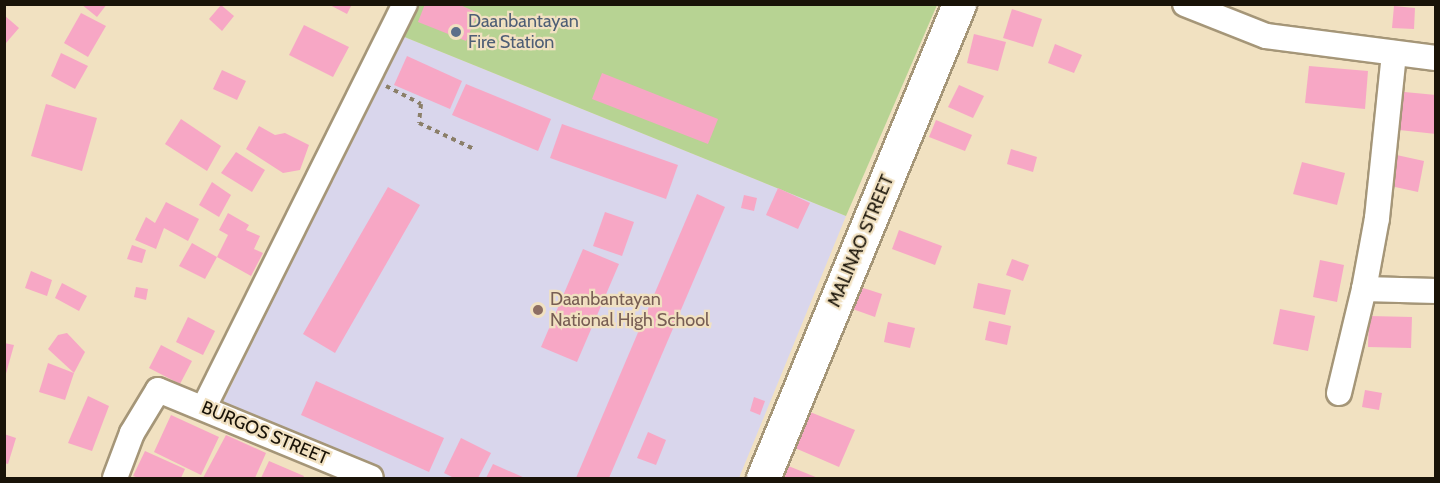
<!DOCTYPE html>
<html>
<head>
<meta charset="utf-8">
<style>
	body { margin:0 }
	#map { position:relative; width:1440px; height:483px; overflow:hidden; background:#f1e1c1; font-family:Cabin,sans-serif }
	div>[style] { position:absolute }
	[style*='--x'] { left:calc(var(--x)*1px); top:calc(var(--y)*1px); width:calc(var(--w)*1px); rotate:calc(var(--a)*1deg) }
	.education>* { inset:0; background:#d9d6ec }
	.green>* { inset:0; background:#b7d393 }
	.building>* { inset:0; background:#f7a7c5 }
	.path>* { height:4px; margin-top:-2px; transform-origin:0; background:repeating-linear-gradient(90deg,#8b7f69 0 4.5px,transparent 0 9px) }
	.roads { filter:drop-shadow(2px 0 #a59678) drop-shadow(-2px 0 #a59678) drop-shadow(0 2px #a59678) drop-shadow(0 -2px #a59678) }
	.minor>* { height:24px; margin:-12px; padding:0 12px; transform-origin:12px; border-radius:12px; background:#fff }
	.secondary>* { height:33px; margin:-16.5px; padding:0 16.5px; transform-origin:16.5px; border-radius:16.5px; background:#fff }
	.dots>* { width:16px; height:16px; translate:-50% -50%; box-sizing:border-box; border:3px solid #f1e1c1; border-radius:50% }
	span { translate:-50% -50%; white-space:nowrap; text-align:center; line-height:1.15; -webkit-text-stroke:4.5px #f1e1c1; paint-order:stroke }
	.service-label { font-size:18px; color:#4e5e75 }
	.left { translate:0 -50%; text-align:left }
	.street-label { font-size:18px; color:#191308 }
	.education-label { font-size:18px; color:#785e54 }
	.frame { position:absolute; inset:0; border:6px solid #191308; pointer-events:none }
</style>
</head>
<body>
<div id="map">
	<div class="education">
		<div style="clip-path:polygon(402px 36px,846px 216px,739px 478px,387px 478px,222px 404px)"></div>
	</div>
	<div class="green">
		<div style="clip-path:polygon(418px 5px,937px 5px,846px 216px,402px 36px)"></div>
	</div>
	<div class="building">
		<div style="clip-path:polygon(81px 4px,107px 4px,97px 17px)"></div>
		<div style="clip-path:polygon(328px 4px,352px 4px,347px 14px)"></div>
		<div style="clip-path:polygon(425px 4px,458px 4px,478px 13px,466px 41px,418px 22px)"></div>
		<div style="clip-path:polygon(221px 5px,234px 16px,222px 31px,209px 19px)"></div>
		<div style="clip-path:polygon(1394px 6px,1415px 8px,1414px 29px,1392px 28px)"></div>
		<div style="clip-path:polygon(1012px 9px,1042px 19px,1033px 47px,1003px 38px)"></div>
		<div style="clip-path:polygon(81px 13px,106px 26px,88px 57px,64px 43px)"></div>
		<div style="clip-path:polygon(4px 15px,19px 28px,6px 43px,4px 42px)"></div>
		<div style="clip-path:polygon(304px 25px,349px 47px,333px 77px,289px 55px)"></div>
		<div style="clip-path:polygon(974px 34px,1006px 42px,998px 71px,967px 63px)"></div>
		<div style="clip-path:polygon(1055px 44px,1082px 55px,1074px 73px,1048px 63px)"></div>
		<div style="clip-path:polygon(61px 53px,88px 66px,75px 89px,51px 76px)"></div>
		<div style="clip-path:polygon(407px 56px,462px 81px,450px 109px,394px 85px)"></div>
		<div style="clip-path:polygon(1309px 66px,1368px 71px,1365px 109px,1305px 103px)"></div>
		<div style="clip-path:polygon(222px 70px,246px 81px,237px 100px,213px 89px)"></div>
		<div style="clip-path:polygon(602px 73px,718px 119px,708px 144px,592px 99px)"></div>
		<div style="clip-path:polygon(466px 84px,551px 119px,538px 151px,452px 115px)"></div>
		<div style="clip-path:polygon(959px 85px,984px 96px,973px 118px,948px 107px)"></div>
		<div style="clip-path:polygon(1394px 91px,1436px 95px,1436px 134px,1390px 129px)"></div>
		<div style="clip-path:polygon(46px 104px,97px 118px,82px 171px,31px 156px)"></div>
		<div style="clip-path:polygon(181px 119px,221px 146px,207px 171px,165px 144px)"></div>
		<div style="clip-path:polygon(936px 120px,972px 135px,965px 151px,929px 137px)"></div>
		<div style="clip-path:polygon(562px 124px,678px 165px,666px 199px,550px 158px)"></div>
		<div style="clip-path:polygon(259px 126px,275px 135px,285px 133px,309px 145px,300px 170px,283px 173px,246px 149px)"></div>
		<div style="clip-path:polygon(1011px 149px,1037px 157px,1033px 172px,1007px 164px)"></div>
		<div style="clip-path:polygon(236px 152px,265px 170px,252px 192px,221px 173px)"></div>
		<div style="clip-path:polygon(1392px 154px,1424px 161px,1418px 192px,1386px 185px)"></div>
		<div style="clip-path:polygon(1302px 162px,1345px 173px,1337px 205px,1293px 194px)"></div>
		<div style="clip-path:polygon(212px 182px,231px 195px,219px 217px,199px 205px)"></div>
		<div style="clip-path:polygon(388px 187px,420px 205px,335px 353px,303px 334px)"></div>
		<div style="clip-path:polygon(778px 188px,810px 203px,798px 229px,766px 215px)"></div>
		<div style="clip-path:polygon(697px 194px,725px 207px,609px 478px,576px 478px)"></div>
		<div style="clip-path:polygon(744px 195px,757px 198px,754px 211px,741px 208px)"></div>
		<div style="clip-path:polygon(166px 202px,199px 219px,188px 241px,164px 228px,156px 249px,135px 240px,146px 217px,155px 223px)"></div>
		<div style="clip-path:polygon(605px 212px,634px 222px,622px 256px,593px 246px)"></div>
		<div style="clip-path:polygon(228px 213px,249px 225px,246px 230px,260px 236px,254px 249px,263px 253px,251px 276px,217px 257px,228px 235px,219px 230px)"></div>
		<div style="clip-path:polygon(899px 230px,942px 246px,935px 265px,892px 249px)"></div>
		<div style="clip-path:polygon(192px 243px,217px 257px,205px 279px,179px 266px)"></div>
		<div style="clip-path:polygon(132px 245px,146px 250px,142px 263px,127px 259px)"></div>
		<div style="clip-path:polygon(583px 249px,619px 264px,577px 362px,541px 347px)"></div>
		<div style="clip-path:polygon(1012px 259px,1029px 265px,1023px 281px,1006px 275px)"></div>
		<div style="clip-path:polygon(1320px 260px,1344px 265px,1337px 302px,1313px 297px)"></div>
		<div style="clip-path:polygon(31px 271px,52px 280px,47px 296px,25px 288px)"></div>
		<div style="clip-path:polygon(62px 283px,87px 296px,79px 311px,55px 298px)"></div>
		<div style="clip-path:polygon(978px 283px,1011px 290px,1005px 315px,973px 308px)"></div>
		<div style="clip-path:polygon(854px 285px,882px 294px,875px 317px,847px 307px)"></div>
		<div style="clip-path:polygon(136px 287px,148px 289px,146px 300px,134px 297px)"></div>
		<div style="clip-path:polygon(1280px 309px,1315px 316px,1308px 351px,1273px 344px)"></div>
		<div style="clip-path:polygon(1369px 316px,1412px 317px,1411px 348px,1368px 347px)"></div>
		<div style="clip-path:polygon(188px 317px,215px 331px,203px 355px,176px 342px)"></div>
		<div style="clip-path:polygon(989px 321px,1011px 326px,1007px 345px,985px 340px)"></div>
		<div style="clip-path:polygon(888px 322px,915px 328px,910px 348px,884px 342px)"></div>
		<div style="clip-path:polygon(67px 333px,85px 352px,74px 373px,48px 349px,58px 335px)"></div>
		<div style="clip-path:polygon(4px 343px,14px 345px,5px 377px,4px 377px)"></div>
		<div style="clip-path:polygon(161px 345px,192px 361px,180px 384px,149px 368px)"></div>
		<div style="clip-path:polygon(48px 363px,74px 373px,65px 400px,39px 392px)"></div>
		<div style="clip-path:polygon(316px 381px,444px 438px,429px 472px,301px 415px)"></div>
		<div style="clip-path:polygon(1365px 390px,1382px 393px,1379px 410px,1362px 407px)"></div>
		<div style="clip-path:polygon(88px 396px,109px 406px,92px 451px,68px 443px)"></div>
		<div style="clip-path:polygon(754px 397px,765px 401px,760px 415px,750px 411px)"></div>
		<div style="clip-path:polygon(810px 412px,855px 430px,839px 467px,795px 448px)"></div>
		<div style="clip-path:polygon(171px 415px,219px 437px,201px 475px,154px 452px)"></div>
		<div style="clip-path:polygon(648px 432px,666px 440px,656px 465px,637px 458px)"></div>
		<div style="clip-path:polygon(4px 434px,16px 438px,8px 464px,4px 463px)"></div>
		<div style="clip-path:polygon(226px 435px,266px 453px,255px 478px,203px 478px)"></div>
		<div style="clip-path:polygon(461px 438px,491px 453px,478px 478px,454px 478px,444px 473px)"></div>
		<div style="clip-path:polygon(145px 451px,185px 469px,181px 478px,139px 478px,133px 476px)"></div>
		<div style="clip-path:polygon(269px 461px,304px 476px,303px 478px,261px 478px)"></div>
		<div style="clip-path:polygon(493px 464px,525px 478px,486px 478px)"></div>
		<div style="clip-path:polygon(786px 465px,818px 478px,780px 478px)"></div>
	</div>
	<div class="path">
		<div style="--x:386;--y:86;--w:39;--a:27"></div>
		<div style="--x:421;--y:104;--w:19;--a:96"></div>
		<div style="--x:419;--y:123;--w:61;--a:25.3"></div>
	</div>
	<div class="roads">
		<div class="minor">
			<div style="--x:1185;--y:4;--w:87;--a:21.6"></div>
			<div style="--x:1266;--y:36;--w:171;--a:7.4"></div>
			<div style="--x:1364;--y:289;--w:72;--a:1.6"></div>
			<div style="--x:1339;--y:393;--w:107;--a:-76.5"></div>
			<div style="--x:1364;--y:289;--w:72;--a:-79.6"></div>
			<div style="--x:1377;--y:218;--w:166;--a:-84.1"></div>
			<div style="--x:204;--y:407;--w:450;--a:-63.5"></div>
			<div style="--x:115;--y:478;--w:48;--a:-69.3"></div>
			<div style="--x:132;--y:433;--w:50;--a:-58.8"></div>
			<div style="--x:158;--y:390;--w:230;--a:22.4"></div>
		</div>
		<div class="secondary">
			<div style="--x:763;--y:478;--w:513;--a:-67.53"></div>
		</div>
	</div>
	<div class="dots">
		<div style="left:456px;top:32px;background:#5c6f8a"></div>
		<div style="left:538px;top:310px;background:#8d6e63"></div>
	</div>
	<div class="service-label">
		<span class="left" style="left:468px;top:32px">Daanbantayan<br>Fire Station</span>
	</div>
	<div class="street-label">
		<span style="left:861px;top:241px;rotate:-67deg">MALINAO STREET</span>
		<span style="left:265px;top:433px;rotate:23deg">BURGOS STREET</span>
	</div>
	<div class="education-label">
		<span class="left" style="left:550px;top:310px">Daanbantayan<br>National High School</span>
	</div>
	<div class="frame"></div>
</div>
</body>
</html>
